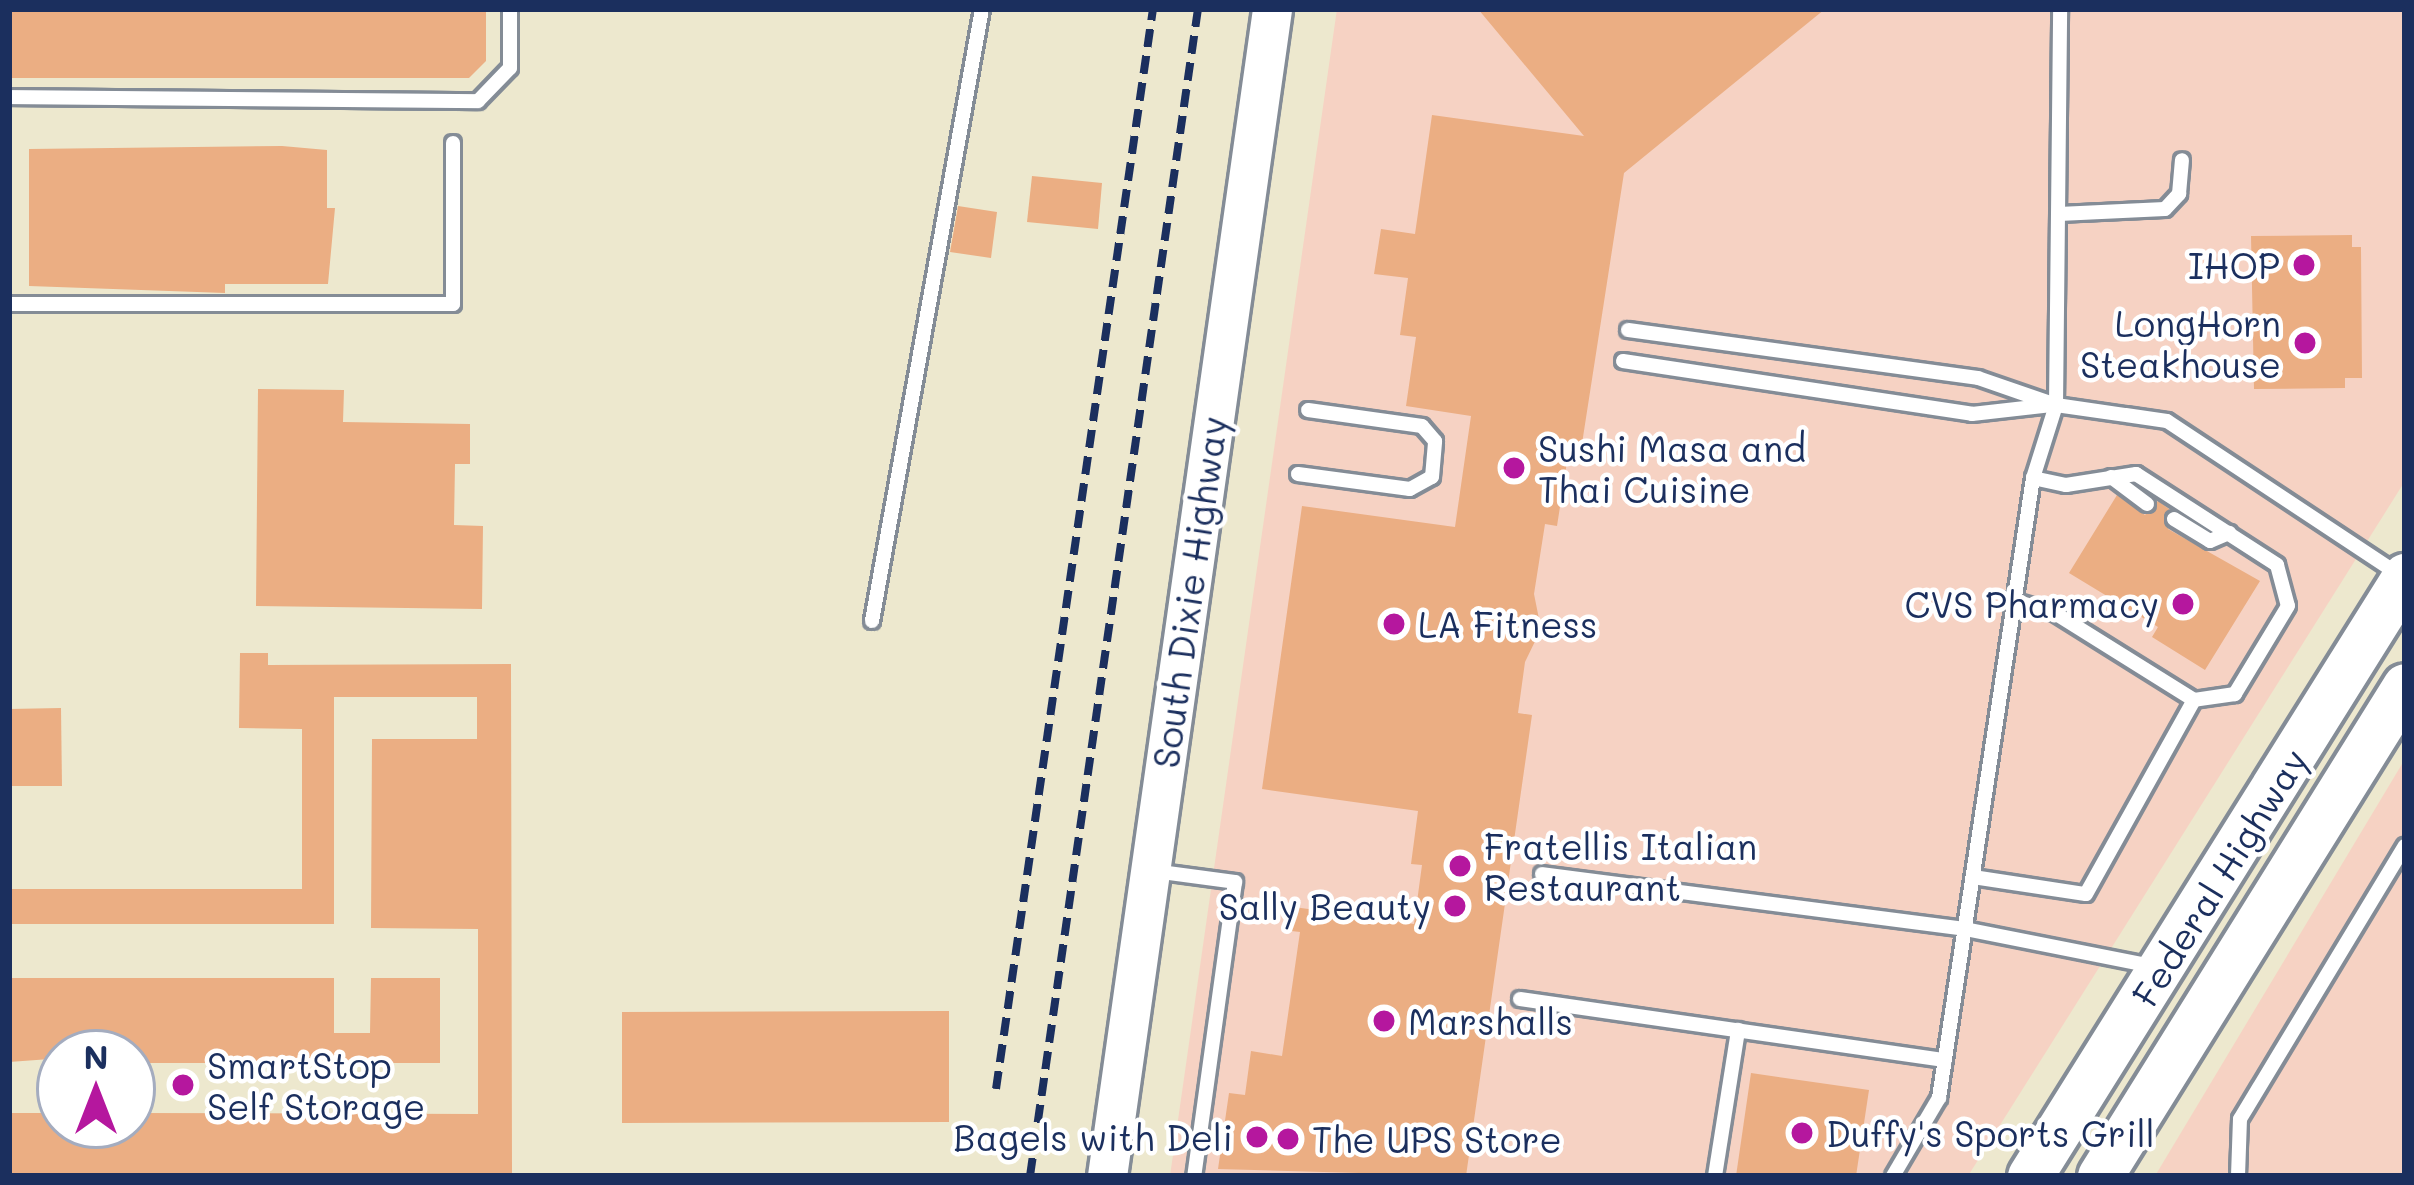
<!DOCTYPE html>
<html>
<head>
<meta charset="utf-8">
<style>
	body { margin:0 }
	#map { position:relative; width:2414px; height:1185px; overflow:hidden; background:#ede8ce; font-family:Mali,sans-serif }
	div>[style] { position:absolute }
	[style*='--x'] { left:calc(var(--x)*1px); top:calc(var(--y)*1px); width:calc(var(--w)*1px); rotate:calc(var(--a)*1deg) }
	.built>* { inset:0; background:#f6d2c3 }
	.building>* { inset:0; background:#ebae83 }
	.roads { filter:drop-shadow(3px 0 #848c96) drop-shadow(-3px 0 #848c96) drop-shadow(0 3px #848c96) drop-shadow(0 -3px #848c96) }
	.lane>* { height:14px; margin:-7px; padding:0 7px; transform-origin:7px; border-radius:7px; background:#fff }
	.secondary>* { height:39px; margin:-19.5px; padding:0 19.5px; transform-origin:19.5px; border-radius:19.5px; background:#fff }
	.primary>* { height:45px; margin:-22.5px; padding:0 22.5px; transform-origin:22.5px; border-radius:22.5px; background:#fff }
	.rail>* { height:8px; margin-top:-4px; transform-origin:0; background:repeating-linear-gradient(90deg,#1b2f5e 0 18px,transparent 0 27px) }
	.dots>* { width:33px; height:33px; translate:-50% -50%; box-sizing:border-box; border:6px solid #fff; border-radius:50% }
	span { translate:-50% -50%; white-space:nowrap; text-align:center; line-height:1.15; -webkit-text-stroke:9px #fff; paint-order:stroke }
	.poi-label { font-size:36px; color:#1b2f5e }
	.right { translate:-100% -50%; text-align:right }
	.left { translate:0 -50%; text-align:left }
	.street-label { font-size:36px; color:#1b2f5e }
	.frame { position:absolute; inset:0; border:12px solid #1b2f5e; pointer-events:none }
	.north { position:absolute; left:36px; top:1029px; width:120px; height:120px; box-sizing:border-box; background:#fff; border:3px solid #a4acbf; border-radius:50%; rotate:0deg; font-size:33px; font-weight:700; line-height:48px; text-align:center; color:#1b2f5e }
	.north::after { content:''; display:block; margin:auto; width:42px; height:54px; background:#b5179e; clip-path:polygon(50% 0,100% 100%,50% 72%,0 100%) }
</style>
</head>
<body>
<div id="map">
	<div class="built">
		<div style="clip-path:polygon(1337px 9px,2405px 9px,2405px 481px,1968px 1176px,1170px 1176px)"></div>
		<div style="clip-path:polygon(2405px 759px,2405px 1176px,2155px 1176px)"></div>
	</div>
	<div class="building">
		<div style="clip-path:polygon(9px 9px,486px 9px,486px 61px,469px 78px,9px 78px)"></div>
		<div style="clip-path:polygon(1478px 9px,1825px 9px,1624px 173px,1579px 463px,1567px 462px,1557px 526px,1545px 524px,1534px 594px,1541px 629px,1525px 662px,1518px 713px,1532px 715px,1466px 1176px,1218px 1169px,1229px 1093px,1245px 1095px,1251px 1051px,1282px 1056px,1300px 932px,1283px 930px,1287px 906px,1414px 924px,1422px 865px,1411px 864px,1418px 811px,1262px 789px,1302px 506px,1455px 527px,1471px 416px,1406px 406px,1416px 337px,1400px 335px,1408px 278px,1374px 274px,1381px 229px,1415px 234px,1432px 115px,1584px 136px)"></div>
		<div style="clip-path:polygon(282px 146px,327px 150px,327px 208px,335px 208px,328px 284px,225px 284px,225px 293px,29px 286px,29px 149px)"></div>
		<div style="clip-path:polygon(1032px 176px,1102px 183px,1098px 229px,1027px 222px)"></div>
		<div style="clip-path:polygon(958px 206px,997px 212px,991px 258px,950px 252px)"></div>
		<div style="clip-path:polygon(2352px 235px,2352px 247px,2361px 247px,2362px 378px,2345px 378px,2345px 388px,2254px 389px,2251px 236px)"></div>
		<div style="clip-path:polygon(258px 389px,344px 390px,343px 422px,470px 424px,470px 464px,455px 464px,454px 525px,483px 526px,482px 609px,256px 606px)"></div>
		<div style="clip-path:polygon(2117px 495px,2145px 515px,2158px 501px,2169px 509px,2168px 529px,2260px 581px,2205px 670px,2152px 637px,2158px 627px,2069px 573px)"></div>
		<div style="clip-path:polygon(240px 653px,268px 653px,268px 665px,511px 664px,512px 1176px,9px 1176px,9px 1113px,60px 1113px,60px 1125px,132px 1125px,132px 1113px,478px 1114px,478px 929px,371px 928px,372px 739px,477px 739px,477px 697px,334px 697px,334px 924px,9px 924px,9px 889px,302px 889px,302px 729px,239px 728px)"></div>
		<div style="clip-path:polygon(61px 708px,62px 786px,9px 786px,9px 709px)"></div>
		<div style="clip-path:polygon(9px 978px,334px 978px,334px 1033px,370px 1033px,371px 978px,440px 978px,440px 1063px,132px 1063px,132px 1053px,9px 1062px)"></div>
		<div style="clip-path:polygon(949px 1011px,949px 1122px,622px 1123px,622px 1012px)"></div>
		<div style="clip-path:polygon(1751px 1073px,1869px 1090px,1856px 1176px,1736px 1176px)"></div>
	</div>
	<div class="roads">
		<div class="lane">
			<div style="--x:9;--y:97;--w:469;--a:0.5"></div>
			<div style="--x:478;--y:101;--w:46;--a:-45.9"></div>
			<div style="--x:510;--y:68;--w:59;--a:-90"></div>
			<div style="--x:2059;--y:214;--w:106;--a:-2.7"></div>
			<div style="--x:2165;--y:209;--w:21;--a:-47"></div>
			<div style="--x:2179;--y:194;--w:34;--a:-85"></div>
			<div style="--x:9;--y:304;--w:444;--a:0"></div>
			<div style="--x:453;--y:304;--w:161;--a:-90"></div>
			<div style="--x:1628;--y:330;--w:353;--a:7.8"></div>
			<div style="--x:1978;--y:378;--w:83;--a:19.1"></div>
			<div style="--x:2056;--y:405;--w:112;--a:8.2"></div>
			<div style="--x:2167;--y:421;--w:279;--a:33.5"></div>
			<div style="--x:1623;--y:361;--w:353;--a:8.6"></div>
			<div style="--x:1972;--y:414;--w:80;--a:-6.5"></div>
			<div style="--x:1298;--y:474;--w:113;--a:7.6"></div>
			<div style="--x:1410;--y:489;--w:25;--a:-29"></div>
			<div style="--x:1432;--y:477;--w:36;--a:-85"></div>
			<div style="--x:1435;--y:441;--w:20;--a:-131"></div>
			<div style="--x:1422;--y:426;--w:115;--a:-172"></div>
			<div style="--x:2111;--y:477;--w:45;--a:36.9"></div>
			<div style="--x:2033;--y:478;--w:34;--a:12"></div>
			<div style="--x:2066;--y:485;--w:71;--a:-8.9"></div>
			<div style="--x:2136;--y:474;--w:168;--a:32.8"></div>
			<div style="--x:2277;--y:565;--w:42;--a:75"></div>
			<div style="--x:2288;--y:606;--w:103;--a:121.1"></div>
			<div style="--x:2235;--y:694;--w:41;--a:171.7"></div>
			<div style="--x:2174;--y:519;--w:42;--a:31.4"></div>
			<div style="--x:2210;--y:541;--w:21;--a:-23"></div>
			<div style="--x:872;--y:621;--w:622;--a:-79.81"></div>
			<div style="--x:1154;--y:871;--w:82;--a:7.7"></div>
			<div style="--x:1235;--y:882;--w:297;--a:97.9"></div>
			<div style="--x:1542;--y:874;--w:427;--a:7.4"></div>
			<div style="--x:1965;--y:929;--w:191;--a:11.2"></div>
			<div style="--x:1973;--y:877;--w:114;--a:8.6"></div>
			<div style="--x:2086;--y:894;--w:222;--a:-60.9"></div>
			<div style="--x:2194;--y:700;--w:164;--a:-148"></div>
			<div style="--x:2055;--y:613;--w:42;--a:-163.3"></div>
			<div style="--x:1520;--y:999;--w:429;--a:8.2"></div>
			<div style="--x:1715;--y:1176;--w:148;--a:-81"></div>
			<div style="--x:1893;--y:1176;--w:91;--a:-59.5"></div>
			<div style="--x:1939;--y:1098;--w:627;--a:-81.38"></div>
			<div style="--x:2033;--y:478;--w:77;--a:-72.5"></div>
			<div style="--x:2056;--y:405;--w:396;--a:-89.4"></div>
			<div style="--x:2238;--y:1176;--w:57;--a:-88"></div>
			<div style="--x:2240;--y:1119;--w:319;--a:-58.9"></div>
		</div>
		<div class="secondary">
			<div style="--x:1107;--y:1176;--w:1179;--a:-81.95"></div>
		</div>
		<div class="primary">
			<div style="--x:2030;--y:1176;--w:708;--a:-57.99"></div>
			<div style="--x:2100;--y:1176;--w:577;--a:-58.1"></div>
		</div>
	</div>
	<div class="rail">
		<div style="--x:996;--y:1089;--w:1091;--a:-81.73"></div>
		<div style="--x:1030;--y:1176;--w:1179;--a:-81.81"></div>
	</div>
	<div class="dots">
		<div style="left:2304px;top:265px;background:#b5179e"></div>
		<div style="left:2305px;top:343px;background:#b5179e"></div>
		<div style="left:1514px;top:468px;background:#b5179e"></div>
		<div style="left:2183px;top:604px;background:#b5179e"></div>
		<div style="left:1394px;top:624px;background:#b5179e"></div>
		<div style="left:1460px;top:866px;background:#b5179e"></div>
		<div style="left:1455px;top:906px;background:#b5179e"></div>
		<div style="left:1384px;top:1021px;background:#b5179e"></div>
		<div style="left:183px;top:1085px;background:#b5179e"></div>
		<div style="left:1802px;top:1133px;background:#b5179e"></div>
		<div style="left:1257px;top:1137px;background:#b5179e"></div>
		<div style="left:1288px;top:1139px;background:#b5179e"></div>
	</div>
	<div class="poi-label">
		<span class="right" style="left:2280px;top:265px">IHOP</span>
		<span class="right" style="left:2281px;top:343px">LongHorn<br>Steakhouse</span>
		<span class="left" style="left:1538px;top:468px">Sushi Masa and<br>Thai Cuisine</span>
		<span class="right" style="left:2159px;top:604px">CVS Pharmacy</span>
		<span class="left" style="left:1418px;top:624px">LA Fitness</span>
		<span class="left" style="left:1484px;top:866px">Fratellis Italian<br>Restaurant</span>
		<span class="right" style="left:1431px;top:906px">Sally Beauty</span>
		<span class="left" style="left:1408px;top:1021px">Marshalls</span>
		<span class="left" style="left:207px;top:1085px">SmartStop<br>Self Storage</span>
		<span class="left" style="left:1826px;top:1133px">Duffy's Sports Grill</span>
		<span class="right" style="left:1233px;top:1137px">Bagels with Deli</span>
		<span class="left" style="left:1312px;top:1139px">The UPS Store</span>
	</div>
	<div class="street-label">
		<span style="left:1189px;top:592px;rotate:-82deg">South Dixie Highway</span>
		<span style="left:2219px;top:877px;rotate:-58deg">Federal Highway</span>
	</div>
	<div class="frame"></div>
	<div class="north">N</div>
</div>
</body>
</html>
